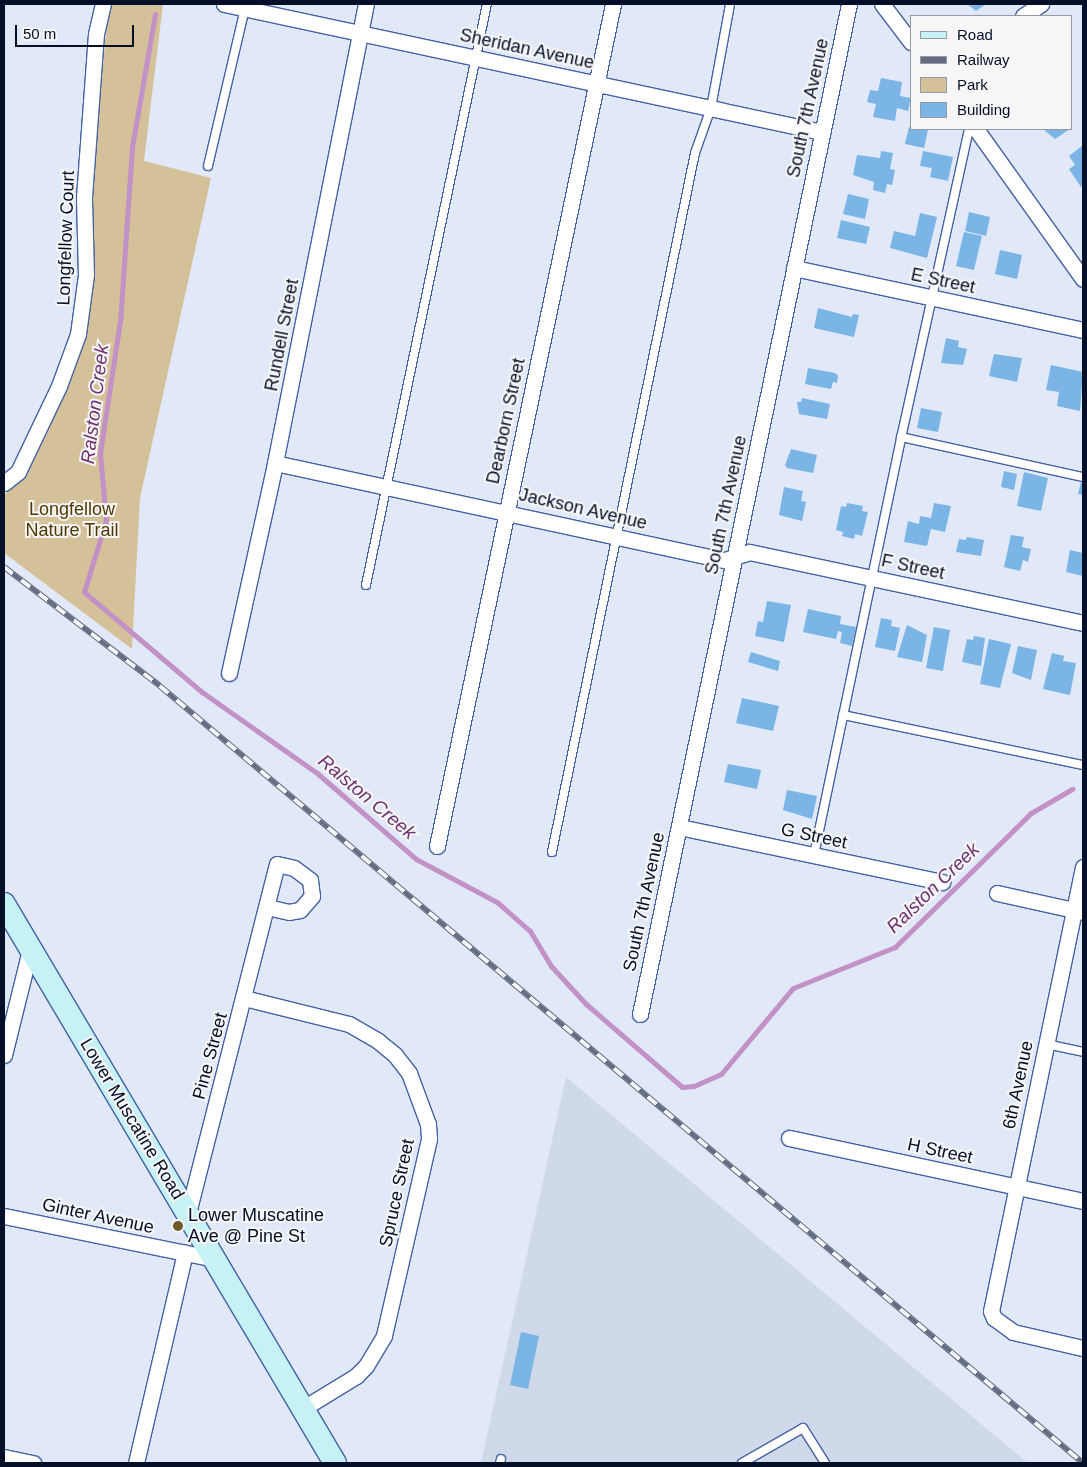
<!DOCTYPE html>
<html>
<head>
<meta charset="utf-8">
<style>
	body { margin:0 }
	#map { position:relative; width:1087px; height:1467px; overflow:hidden; background:#e1e9f8; font-family:Helvetica,sans-serif }
	div>[style] { position:absolute }
	[style*='--x'] { left:calc(var(--x)*1px); top:calc(var(--y)*1px); width:calc(var(--w)*1px); rotate:calc(var(--a)*1deg) }
	.built>* { inset:0; background:#d0d9e9 }
	.green>* { inset:0; background:#d5c199 }
	.stream>* { height:5px; margin:-2.5px; padding:0 2.5px; transform-origin:2.5px; border-radius:2.5px; background:#c291c6 }
	.building>* { inset:0; background:#7ab5e5 }
	.roads { filter:drop-shadow(1px 0 #4462a2) drop-shadow(-1px 0 #4462a2) drop-shadow(0 1px #4462a2) drop-shadow(0 -1px #4462a2) }
	.service>* { height:8px; margin:-4px; padding:0 4px; transform-origin:4px; border-radius:4px; background:#fff }
	.minor>* { height:15px; margin:-7.5px; padding:0 7.5px; transform-origin:7.5px; border-radius:7.5px; background:#fff }
	.secondary>* { height:22px; margin:-11px; padding:0 11px; transform-origin:11px; border-radius:11px; background:#c6f1f5 }
	.rail>* { height:5.5px; margin-top:-2.75px; transform-origin:0; background:repeating-linear-gradient(90deg,#f6f6f6 0 11px,#636c80 0 22px); box-sizing:border-box; border-block:1px solid #636c80 }
	.dots>* { width:14px; height:14px; translate:-50% -50%; box-sizing:border-box; border:2px solid #f6f6f6; border-radius:50% }
	span { translate:-50% -50%; white-space:nowrap; text-align:center; line-height:1.15; -webkit-text-stroke:4px #f6f6f6; paint-order:stroke }
	.street-label { font-size:18px; color:#050f28 }
	.park-label { font-size:18px; color:#4f3900 }
	.poi-label { font-size:18px; color:#050f28 }
	.left { translate:0 -50%; text-align:left }
	.water-label { font-size:19px; color:#6e3273; font-style:italic }
	.frame { position:absolute; inset:0; border:5px solid #050f28; pointer-events:none }
	.legend { position:absolute; left:910px; top:15px; width:162px; height:115px; box-sizing:border-box; background:#f6f6f6; border:1px solid #969aa4; margin:0; padding:6px 9px; list-style:none; font-size:15px; color:#050f28 }
	.legend li { display:flex; align-items:center; gap:10px; height:25px }
	.legend b { width:25px; border:1px solid #969aa4 }
	.scale { position:absolute; left:15px; top:25px; width:119px; height:22px; box-sizing:border-box; border:2px solid #050f28; border-top:0; padding-left:6px; font-size:15px; line-height:18px; white-space:nowrap; color:#050f28; -webkit-text-stroke:4px #f6f6f6; paint-order:stroke }
</style>
</head>
<body>
<div id="map">
	<div class="built">
		<div style="clip-path:polygon(566px 1077px,1028px 1463px,481px 1463px)"></div>
	</div>
	<div class="green">
		<div style="clip-path:polygon(112px 4px,163px 4px,144px 161px,211px 178px,140px 498px,132px 649px,4px 553px,4px 496px,25px 471px,73px 373px,88px 321px,93px 273px,91px 199px,106px 31px)"></div>
	</div>
	<div class="stream">
		<div style="--x:155;--y:14;--w:135;--a:99.8"></div>
		<div style="--x:132;--y:147;--w:174;--a:93.9"></div>
		<div style="--x:120;--y:321;--w:134;--a:98.6"></div>
		<div style="--x:100;--y:454;--w:66;--a:84.8"></div>
		<div style="--x:106;--y:520;--w:75;--a:107"></div>
		<div style="--x:84;--y:592;--w:155;--a:40.3"></div>
		<div style="--x:202;--y:692;--w:141;--a:35.2"></div>
		<div style="--x:317;--y:773;--w:131;--a:41"></div>
		<div style="--x:416;--y:859;--w:92;--a:28"></div>
		<div style="--x:497;--y:902;--w:44;--a:41.3"></div>
		<div style="--x:530;--y:931;--w:41;--a:59"></div>
		<div style="--x:551;--y:966;--w:52;--a:47.4"></div>
		<div style="--x:586;--y:1004;--w:127;--a:40.8"></div>
		<div style="--x:682;--y:1087;--w:12;--a:-5"></div>
		<div style="--x:694;--y:1086;--w:30;--a:-24"></div>
		<div style="--x:721;--y:1074;--w:112;--a:-50.1"></div>
		<div style="--x:793;--y:988;--w:110;--a:-21.9"></div>
		<div style="--x:895;--y:947;--w:191;--a:-44.6"></div>
		<div style="--x:1031;--y:813;--w:48;--a:-30.3"></div>
	</div>
	<div class="building">
		<div style="clip-path:polygon(967px 4px,986px 4px,976px 11px)"></div>
		<div style="clip-path:polygon(881px 78px,902px 82px,900px 96px,911px 98px,908px 111px,897px 108px,895px 121px,873px 117px,876px 104px,867px 102px,870px 90px,878px 91px)"></div>
		<div style="clip-path:polygon(909px 127px,928px 130px,924px 148px,905px 144px)"></div>
		<div style="clip-path:polygon(1043px 129px,1070px 129px,1055px 139px)"></div>
		<div style="clip-path:polygon(1082px 146px,1083px 185px,1081px 187px,1069px 169px,1075px 165px,1069px 156px)"></div>
		<div style="clip-path:polygon(881px 151px,893px 153px,890px 169px,895px 170px,892px 185px,887px 184px,885px 193px,873px 190px,874px 182px,853px 175px,857px 155px,880px 158px)"></div>
		<div style="clip-path:polygon(923px 151px,953px 157px,948px 181px,930px 177px,932px 168px,920px 166px)"></div>
		<div style="clip-path:polygon(848px 194px,869px 199px,865px 219px,843px 214px)"></div>
		<div style="clip-path:polygon(969px 212px,990px 217px,986px 236px,965px 231px)"></div>
		<div style="clip-path:polygon(920px 213px,937px 217px,927px 258px,890px 248px,894px 231px,915px 236px)"></div>
		<div style="clip-path:polygon(841px 220px,870px 227px,866px 244px,837px 238px)"></div>
		<div style="clip-path:polygon(964px 232px,982px 236px,974px 270px,956px 266px)"></div>
		<div style="clip-path:polygon(1000px 250px,1022px 255px,1017px 279px,995px 274px)"></div>
		<div style="clip-path:polygon(818px 308px,852px 317px,853px 314px,859px 315px,854px 337px,814px 328px)"></div>
		<div style="clip-path:polygon(946px 338px,959px 341px,958px 347px,967px 349px,963px 365px,941px 363px)"></div>
		<div style="clip-path:polygon(994px 354px,1022px 358px,1017px 382px,989px 376px)"></div>
		<div style="clip-path:polygon(1051px 365px,1083px 372px,1080px 411px,1057px 406px,1059px 392px,1046px 390px)"></div>
		<div style="clip-path:polygon(808px 368px,835px 373px,838px 376px,837px 383px,833px 382px,831px 389px,805px 384px)"></div>
		<div style="clip-path:polygon(802px 398px,830px 404px,827px 419px,799px 414px,797px 402px,801px 402px)"></div>
		<div style="clip-path:polygon(921px 408px,942px 412px,938px 432px,917px 428px)"></div>
		<div style="clip-path:polygon(791px 449px,817px 455px,813px 473px,787px 468px,785px 465px)"></div>
		<div style="clip-path:polygon(1004px 471px,1017px 474px,1014px 490px,1001px 487px)"></div>
		<div style="clip-path:polygon(1024px 472px,1048px 478px,1041px 511px,1017px 506px)"></div>
		<div style="clip-path:polygon(1081px 482px,1083px 482px,1083px 495px,1078px 494px)"></div>
		<div style="clip-path:polygon(784px 487px,803px 491px,801px 501px,806px 502px,802px 521px,779px 515px)"></div>
		<div style="clip-path:polygon(847px 503px,863px 506px,862px 511px,868px 512px,862px 536px,855px 534px,854px 539px,842px 536px,843px 532px,836px 530px,841px 506px,846px 507px)"></div>
		<div style="clip-path:polygon(934px 503px,951px 506px,945px 532px,931px 529px,927px 546px,904px 542px,908px 521px,919px 524px,920px 516px,931px 518px)"></div>
		<div style="clip-path:polygon(1011px 535px,1024px 537px,1022px 547px,1031px 549px,1028px 562px,1023px 560px,1020px 571px,1004px 567px)"></div>
		<div style="clip-path:polygon(967px 537px,984px 540px,981px 556px,956px 552px,959px 539px,966px 540px)"></div>
		<div style="clip-path:polygon(1070px 550px,1083px 553px,1083px 576px,1066px 572px)"></div>
		<div style="clip-path:polygon(767px 601px,791px 605px,784px 642px,755px 636px,758px 621px,763px 622px)"></div>
		<div style="clip-path:polygon(808px 609px,841px 616px,840px 624px,856px 627px,852px 646px,840px 643px,842px 632px,838px 631px,836px 639px,803px 632px)"></div>
		<div style="clip-path:polygon(881px 618px,892px 620px,891px 626px,900px 628px,895px 651px,875px 647px)"></div>
		<div style="clip-path:polygon(907px 625px,927px 635px,922px 662px,897px 657px)"></div>
		<div style="clip-path:polygon(934px 627px,950px 630px,943px 671px,926px 668px)"></div>
		<div style="clip-path:polygon(974px 636px,985px 638px,981px 666px,962px 662px,967px 639px,973px 640px)"></div>
		<div style="clip-path:polygon(989px 639px,1011px 644px,1000px 688px,980px 684px)"></div>
		<div style="clip-path:polygon(1018px 646px,1037px 650px,1031px 680px,1012px 673px)"></div>
		<div style="clip-path:polygon(751px 652px,780px 661px,778px 671px,748px 662px)"></div>
		<div style="clip-path:polygon(1052px 653px,1064px 656px,1063px 661px,1076px 663px,1070px 695px,1043px 689px)"></div>
		<div style="clip-path:polygon(742px 698px,779px 706px,773px 731px,736px 723px)"></div>
		<div style="clip-path:polygon(728px 764px,761px 770px,757px 789px,724px 782px)"></div>
		<div style="clip-path:polygon(787px 790px,817px 796px,812px 819px,783px 810px)"></div>
		<div style="clip-path:polygon(521px 1332px,539px 1336px,528px 1389px,510px 1385px)"></div>
	</div>
	<div class="roads">
		<div class="service">
			<div style="--x:969;--y:129;--w:315;--a:102.4"></div>
			<div style="--x:901;--y:437;--w:186;--a:12.4"></div>
			<div style="--x:208;--y:166;--w:162;--a:-76.8"></div>
			<div style="--x:366;--y:585;--w:593;--a:-78.24"></div>
			<div style="--x:843;--y:715;--w:245;--a:11.8"></div>
			<div style="--x:552;--y:852;--w:713;--a:-78.44"></div>
			<div style="--x:695;--y:153;--w:48;--a:-70.4"></div>
			<div style="--x:711;--y:108;--w:106;--a:-79.6"></div>
			<div style="--x:814;--y:855;--w:427;--a:-78.2"></div>
			<div style="--x:1046;--y:1044;--w:38;--a:12"></div>
			<div style="--x:500;--y:1463;--w:4;--a:-76"></div>
			<div style="--x:742;--y:1463;--w:70;--a:-29.8"></div>
			<div style="--x:803;--y:1428;--w:41;--a:57.8"></div>
		</div>
		<div class="minor">
			<div style="--x:224;--y:4;--w:612;--a:12.08"></div>
			<div style="--x:882;--y:4;--w:48;--a:52.7"></div>
			<div style="--x:1023;--y:16;--w:22;--a:-34"></div>
			<div style="--x:976;--y:129;--w:184;--a:54.5"></div>
			<div style="--x:794;--y:268;--w:296;--a:12.1"></div>
			<div style="--x:275;--y:463;--w:460;--a:12.2"></div>
			<div style="--x:725;--y:560;--w:25;--a:-18"></div>
			<div style="--x:749;--y:552;--w:341;--a:12"></div>
			<div style="--x:4;--y:483;--w:18;--a:-38"></div>
			<div style="--x:18;--y:472;--w:95;--a:-64.5"></div>
			<div style="--x:59;--y:386;--w:55;--a:-69.9"></div>
			<div style="--x:78;--y:334;--w:60;--a:-82.3"></div>
			<div style="--x:86;--y:275;--w:78;--a:-91.5"></div>
			<div style="--x:84;--y:197;--w:163;--a:-85.8"></div>
			<div style="--x:96;--y:34;--w:31;--a:-77"></div>
			<div style="--x:229;--y:673;--w:215;--a:-77.6"></div>
			<div style="--x:275;--y:463;--w:468;--a:-78.8"></div>
			<div style="--x:679;--y:827;--w:269;--a:11.8"></div>
			<div style="--x:437;--y:846;--w:860;--a:-78.19"></div>
			<div style="--x:1083;--y:867;--w:453;--a:101.7"></div>
			<div style="--x:991;--y:1311;--w:8;--a:67"></div>
			<div style="--x:994;--y:1318;--w:24;--a:36"></div>
			<div style="--x:1013;--y:1332;--w:72;--a:12.9"></div>
			<div style="--x:997;--y:893;--w:88;--a:12.5"></div>
			<div style="--x:244;--y:998;--w:108;--a:13.9"></div>
			<div style="--x:349;--y:1024;--w:34;--a:30"></div>
			<div style="--x:378;--y:1041;--w:22;--a:39"></div>
			<div style="--x:395;--y:1055;--w:23;--a:52"></div>
			<div style="--x:409;--y:1073;--w:54;--a:69.6"></div>
			<div style="--x:428;--y:1124;--w:15;--a:86"></div>
			<div style="--x:429;--y:1139;--w:202;--a:102.9"></div>
			<div style="--x:384;--y:1336;--w:35;--a:121"></div>
			<div style="--x:366;--y:1366;--w:14;--a:135"></div>
			<div style="--x:356;--y:1376;--w:63;--a:148.6"></div>
			<div style="--x:640;--y:1014;--w:1031;--a:-78.31"></div>
			<div style="--x:4;--y:1055;--w:108;--a:-76.1"></div>
			<div style="--x:789;--y:1138;--w:301;--a:12.1"></div>
			<div style="--x:188;--y:1213;--w:360;--a:-75.7"></div>
			<div style="--x:277;--y:864;--w:17;--a:13"></div>
			<div style="--x:294;--y:868;--w:20;--a:37"></div>
			<div style="--x:310;--y:880;--w:16;--a:83"></div>
			<div style="--x:312;--y:896;--w:18;--a:131"></div>
			<div style="--x:300;--y:910;--w:11;--a:170"></div>
			<div style="--x:289;--y:912;--w:23;--a:-167"></div>
			<div style="--x:4;--y:1216;--w:215;--a:11.5"></div>
			<div style="--x:4;--y:1457;--w:30;--a:12"></div>
			<div style="--x:136;--y:1463;--w:216;--a:-76.9"></div>
		</div>
		<div class="secondary">
			<div style="--x:4;--y:904;--w:650;--a:59.37"></div>
		</div>
	</div>
	<div class="rail">
		<div style="--x:4;--y:567;--w:196;--a:37.3"></div>
		<div style="--x:160;--y:686;--w:1207;--a:40.09"></div>
	</div>
	<div class="dots">
		<div style="left:178px;top:1226px;background:#705929"></div>
	</div>
	<div class="street-label">
		<span style="left:527px;top:49px;rotate:12deg">Sheridan Avenue</span>
		<span style="left:808px;top:108px;rotate:-78deg">South 7th Avenue</span>
		<span style="left:66px;top:238px;rotate:-88deg">Longfellow Court</span>
		<span style="left:943px;top:281px;rotate:12deg">E Street</span>
		<span style="left:282px;top:335px;rotate:-79deg">Rundell Street</span>
		<span style="left:506px;top:421px;rotate:-78deg">Dearborn Street</span>
		<span style="left:726px;top:505px;rotate:-78deg">South 7th Avenue</span>
		<span style="left:583px;top:509px;rotate:13deg">Jackson Avenue</span>
		<span style="left:913px;top:567px;rotate:12deg">F Street</span>
		<span style="left:814px;top:836px;rotate:12deg">G Street</span>
		<span style="left:644px;top:902px;rotate:-78deg">South 7th Avenue</span>
		<span style="left:210px;top:1056px;rotate:-75deg">Pine Street</span>
		<span style="left:1018px;top:1085px;rotate:-78deg">6th Avenue</span>
		<span style="left:132px;top:1119px;rotate:59deg">Lower Muscatine Road</span>
		<span style="left:940px;top:1151px;rotate:12deg">H Street</span>
		<span style="left:397px;top:1193px;rotate:-78deg">Spruce Street</span>
		<span style="left:98px;top:1216px;rotate:12deg">Ginter Avenue</span>
	</div>
	<div class="park-label">
		<span style="left:72px;top:520px">Longfellow<br>Nature Trail</span>
	</div>
	<div class="poi-label">
		<span class="left" style="left:188px;top:1226px">Lower Muscatine<br>Ave @ Pine St</span>
	</div>
	<div class="water-label">
		<span style="left:95px;top:404px;rotate:-83deg">Ralston Creek</span>
		<span style="left:367px;top:797px;rotate:40deg">Ralston Creek</span>
		<span style="left:933px;top:888px;rotate:-44deg">Ralston Creek</span>
	</div>
	<div class="frame"></div>
	<ul class="legend">
	<li><b style="height:6px;background:#c6f1f5"></b>Road</li>
	<li><b style="height:6px;background:#636c80"></b>Railway</li>
	<li><b style="height:14px;background:#d5c199"></b>Park</li>
	<li><b style="height:14px;background:#7ab5e5"></b>Building</li>
	</ul>
	<div class="scale">50 m</div>
</div>
</body>
</html>
